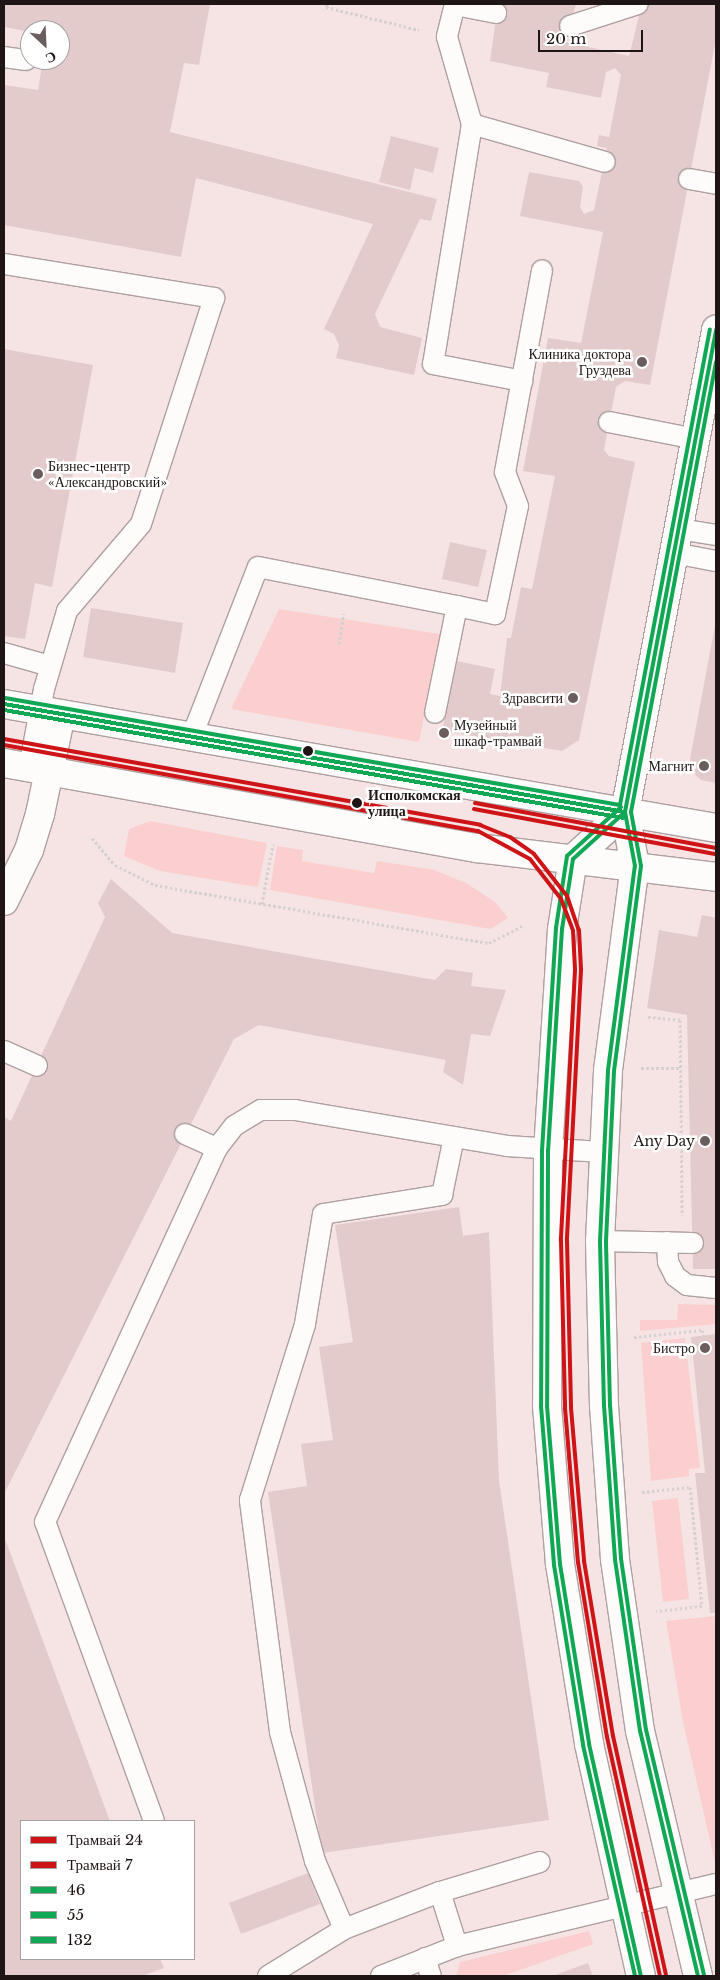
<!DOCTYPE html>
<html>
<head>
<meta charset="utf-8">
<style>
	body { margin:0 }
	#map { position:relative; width:720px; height:1980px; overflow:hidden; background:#f6e4e4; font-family:"Libre Baskerville",serif }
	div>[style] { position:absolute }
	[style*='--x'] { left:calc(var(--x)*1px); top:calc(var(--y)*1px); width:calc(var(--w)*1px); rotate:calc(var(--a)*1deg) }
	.green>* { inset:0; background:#fbcfcf }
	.building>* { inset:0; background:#e3cbcb }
	.path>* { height:3px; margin-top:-1.5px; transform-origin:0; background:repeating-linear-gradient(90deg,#d6d0d0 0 2.5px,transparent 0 5px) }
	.roads { filter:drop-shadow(1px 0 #aea0a0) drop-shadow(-1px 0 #aea0a0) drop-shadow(0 1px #aea0a0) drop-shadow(0 -1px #aea0a0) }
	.service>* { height:20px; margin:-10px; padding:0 10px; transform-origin:10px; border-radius:10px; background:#fefbfb }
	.minor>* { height:28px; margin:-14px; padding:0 14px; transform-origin:14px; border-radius:14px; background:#fefbfb }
	.tertiary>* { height:28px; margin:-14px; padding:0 14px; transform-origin:14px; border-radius:14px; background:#fefbfb }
	.bus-1>* { height:4px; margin:-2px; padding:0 2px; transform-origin:2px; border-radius:2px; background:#10a855 }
	.bus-2>* { height:4px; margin:-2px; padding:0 2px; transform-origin:2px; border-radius:2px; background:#10a855 }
	.bus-3>* { height:4px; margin:-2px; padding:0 2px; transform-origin:2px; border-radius:2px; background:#10a855 }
	.tram-1>* { height:4px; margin:-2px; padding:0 2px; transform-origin:2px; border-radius:2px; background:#ce1417 }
	.tram-2>* { height:4px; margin:-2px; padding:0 2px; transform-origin:2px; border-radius:2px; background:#ce1417 }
	.dots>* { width:14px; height:14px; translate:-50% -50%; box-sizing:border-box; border:2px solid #fff; border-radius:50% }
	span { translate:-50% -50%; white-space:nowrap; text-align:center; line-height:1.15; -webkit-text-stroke:5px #fff; paint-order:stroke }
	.poi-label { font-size:14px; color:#201515 }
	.right { translate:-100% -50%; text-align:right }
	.left { translate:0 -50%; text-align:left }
	.stop-label { font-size:14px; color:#201515; font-weight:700 }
	.frame { position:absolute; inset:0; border:5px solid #201515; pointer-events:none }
	.legend { position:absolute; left:20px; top:1820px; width:175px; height:140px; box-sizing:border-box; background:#fff; border:1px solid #a6a1a1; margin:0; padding:6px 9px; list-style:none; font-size:15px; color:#201515 }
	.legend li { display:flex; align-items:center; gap:10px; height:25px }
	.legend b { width:25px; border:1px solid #a6a1a1 }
	.north { position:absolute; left:20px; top:20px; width:50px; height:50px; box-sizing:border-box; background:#fff; border:1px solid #a6a1a1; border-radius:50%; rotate:155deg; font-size:14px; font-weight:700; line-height:20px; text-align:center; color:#201515 }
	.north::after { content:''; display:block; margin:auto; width:18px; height:22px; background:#6b5d5d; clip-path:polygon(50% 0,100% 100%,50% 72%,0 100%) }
	.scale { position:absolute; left:538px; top:30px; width:105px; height:22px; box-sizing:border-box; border:2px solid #201515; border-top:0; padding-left:6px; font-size:15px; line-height:18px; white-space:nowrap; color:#201515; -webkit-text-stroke:4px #fff; paint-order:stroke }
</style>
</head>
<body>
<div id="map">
	<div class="green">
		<div style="clip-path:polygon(279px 609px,440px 634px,419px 742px,231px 709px)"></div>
		<div style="clip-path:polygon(150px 821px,267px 843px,258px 887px,160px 871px,124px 856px,129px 829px)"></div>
		<div style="clip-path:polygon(277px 846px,303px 850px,302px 861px,374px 873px,377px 861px,435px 870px,468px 884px,495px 902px,508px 918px,490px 929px,270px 890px)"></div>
		<div style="clip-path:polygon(678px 1304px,716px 1305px,716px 1324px,640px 1331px,640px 1320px,677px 1320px)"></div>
		<div style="clip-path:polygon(685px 1338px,700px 1468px,689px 1469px,689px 1476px,651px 1481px,641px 1343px)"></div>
		<div style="clip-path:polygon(678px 1498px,689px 1599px,663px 1602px,652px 1501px)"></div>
		<div style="clip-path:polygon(716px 1616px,716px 1867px,683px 1722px,666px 1621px)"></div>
		<div style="clip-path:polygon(589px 1931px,593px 1944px,503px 1976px,456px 1976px,460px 1962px)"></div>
	</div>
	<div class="building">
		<div style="clip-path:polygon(4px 4px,210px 4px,199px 65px,184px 63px,170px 132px,437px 199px,431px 221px,420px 219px,375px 314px,380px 327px,422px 338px,414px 375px,336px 358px,339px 345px,334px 334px,324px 329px,373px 224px,196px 178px,181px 257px,4px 225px,4px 85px,38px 90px,43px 60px,60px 60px,60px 30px,30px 32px,4px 27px)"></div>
		<div style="clip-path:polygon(498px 4px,576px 4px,566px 42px,629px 56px,642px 4px,716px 4px,716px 39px,650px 385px,625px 381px,616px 387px,604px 450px,609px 456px,635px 462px,579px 740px,562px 751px,442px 731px,457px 661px,495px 669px,490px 694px,500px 696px,507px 638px,511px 638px,521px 587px,532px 589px,555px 476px,523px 471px,548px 338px,581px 343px,603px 232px,520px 216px,529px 172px,579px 181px,583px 187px,580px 207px,584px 214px,594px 210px,607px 148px,597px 146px,599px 135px,609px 137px,621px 75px,615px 68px,606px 72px,601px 98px,546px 87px,549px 73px,490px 61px)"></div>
		<div style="clip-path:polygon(391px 136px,439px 148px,433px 173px,415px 168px,410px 190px,379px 182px)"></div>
		<div style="clip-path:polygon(4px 349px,93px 365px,52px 587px,35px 583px,25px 639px,4px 636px)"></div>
		<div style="clip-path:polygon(450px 542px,487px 550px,478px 587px,442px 579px)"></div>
		<div style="clip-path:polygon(91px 608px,183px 623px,175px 673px,83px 657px)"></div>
		<div style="clip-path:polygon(716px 620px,716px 783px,701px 780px,692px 772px,690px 759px)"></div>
		<div style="clip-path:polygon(111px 879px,172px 933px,435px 980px,446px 969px,473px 973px,471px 986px,506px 990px,490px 1036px,471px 1034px,463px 1085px,443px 1072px,446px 1060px,259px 1025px,234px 1039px,4px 1494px,4px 1117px,11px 1121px,105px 917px,98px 903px)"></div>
		<div style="clip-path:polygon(702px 915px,716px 918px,716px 1269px,693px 1269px,687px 1015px,647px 1008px,659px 930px,697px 937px)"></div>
		<div style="clip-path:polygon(459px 1207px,463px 1236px,489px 1232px,499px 1480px,549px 1820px,322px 1853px,268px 1492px,307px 1486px,301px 1444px,333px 1440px,319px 1347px,353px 1342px,335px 1225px)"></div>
		<div style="clip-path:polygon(716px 1334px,716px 1613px,710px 1613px,695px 1473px,705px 1473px,691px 1337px)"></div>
		<div style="clip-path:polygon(4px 1536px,110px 1821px,21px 1821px,21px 1959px,160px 1959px,164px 1968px,142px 1976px,4px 1976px)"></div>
		<div style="clip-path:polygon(308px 1873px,320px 1904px,241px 1934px,229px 1903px)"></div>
		<div style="clip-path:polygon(588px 1963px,593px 1976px,552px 1976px)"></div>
	</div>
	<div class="path">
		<div style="--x:327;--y:4;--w:3;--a:108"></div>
		<div style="--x:326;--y:7;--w:96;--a:13.9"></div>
		<div style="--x:339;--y:644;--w:31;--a:-81"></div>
		<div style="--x:92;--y:838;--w:35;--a:50"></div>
		<div style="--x:115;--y:865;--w:45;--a:26.6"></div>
		<div style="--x:155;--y:885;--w:339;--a:9.9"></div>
		<div style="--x:489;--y:943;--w:37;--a:-27"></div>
		<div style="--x:262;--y:904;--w:61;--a:-79.6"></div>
		<div style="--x:648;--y:1017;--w:32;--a:5"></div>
		<div style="--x:680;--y:1020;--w:195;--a:89.4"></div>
		<div style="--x:641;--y:1068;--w:39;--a:0"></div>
		<div style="--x:638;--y:1138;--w:43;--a:1.3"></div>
		<div style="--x:634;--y:1337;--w:68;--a:-5.9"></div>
		<div style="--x:702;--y:1330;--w:6;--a:81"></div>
		<div style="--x:642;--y:1492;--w:48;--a:-5.9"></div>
		<div style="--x:690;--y:1487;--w:120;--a:84.2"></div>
		<div style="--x:702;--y:1606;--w:46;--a:173.8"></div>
	</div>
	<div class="roads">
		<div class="service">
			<div style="--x:455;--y:4;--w:34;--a:104"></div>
			<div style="--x:447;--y:37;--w:91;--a:74"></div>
			<div style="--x:472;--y:124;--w:138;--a:15.9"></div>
			<div style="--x:455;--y:5;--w:42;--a:11"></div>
			<div style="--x:570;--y:26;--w:71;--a:-17.9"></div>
			<div style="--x:4;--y:57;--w:22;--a:8"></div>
			<div style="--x:472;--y:124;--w:243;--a:99.2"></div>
			<div style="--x:433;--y:364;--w:91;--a:10.8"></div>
			<div style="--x:689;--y:179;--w:27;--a:10"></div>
			<div style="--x:4;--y:264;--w:213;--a:9.2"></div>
			<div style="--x:214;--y:298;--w:237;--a:107.9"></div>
			<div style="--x:141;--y:524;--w:114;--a:130.4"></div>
			<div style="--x:67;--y:611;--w:81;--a:106.4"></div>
			<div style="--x:44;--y:689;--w:80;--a:100.8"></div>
			<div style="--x:609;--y:422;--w:89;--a:11.1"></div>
			<div style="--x:679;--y:529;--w:37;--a:9"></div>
			<div style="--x:674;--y:553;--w:43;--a:10.8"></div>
			<div style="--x:457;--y:606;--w:39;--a:12"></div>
			<div style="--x:495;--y:614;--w:110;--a:-78"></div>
			<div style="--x:518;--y:506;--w:36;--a:-111"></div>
			<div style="--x:505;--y:472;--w:205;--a:-79.6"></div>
			<div style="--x:4;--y:653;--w:48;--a:15.8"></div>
			<div style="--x:192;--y:736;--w:181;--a:-68.7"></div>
			<div style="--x:258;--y:567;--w:203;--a:11.1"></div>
			<div style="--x:457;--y:606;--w:109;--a:101.6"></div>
			<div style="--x:4;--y:1051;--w:36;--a:24"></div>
			<div style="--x:185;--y:1134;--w:35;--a:24"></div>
			<div style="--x:600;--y:1241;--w:93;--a:1.2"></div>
			<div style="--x:667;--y:1242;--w:20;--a:87"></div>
			<div style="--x:668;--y:1262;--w:16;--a:63"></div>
			<div style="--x:675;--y:1276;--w:15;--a:37"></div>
			<div style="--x:687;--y:1285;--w:29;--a:6"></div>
			<div style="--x:154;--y:1821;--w:318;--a:-110"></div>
			<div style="--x:45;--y:1522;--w:412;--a:-65.3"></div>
			<div style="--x:217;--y:1148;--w:28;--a:-52"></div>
			<div style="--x:234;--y:1126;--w:31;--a:-31"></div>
			<div style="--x:261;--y:1110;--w:34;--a:0"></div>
			<div style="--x:295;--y:1110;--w:215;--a:9.6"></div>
			<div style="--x:507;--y:1146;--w:95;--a:3.6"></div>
			<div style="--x:440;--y:1892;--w:57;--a:72.5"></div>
			<div style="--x:344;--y:1929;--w:74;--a:-113.1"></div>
			<div style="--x:315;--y:1861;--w:134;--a:-105.2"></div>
			<div style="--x:280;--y:1732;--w:234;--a:-97.4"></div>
			<div style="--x:250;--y:1500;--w:184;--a:-72.6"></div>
			<div style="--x:305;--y:1324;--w:111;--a:-80.7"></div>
			<div style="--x:323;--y:1214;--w:121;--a:-9.1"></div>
			<div style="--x:442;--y:1195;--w:59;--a:-78.3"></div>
			<div style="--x:425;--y:1958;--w:19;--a:72"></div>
			<div style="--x:268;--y:1976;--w:89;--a:-31.7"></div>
			<div style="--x:344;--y:1929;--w:103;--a:-21.1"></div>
			<div style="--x:440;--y:1892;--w:104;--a:-16.7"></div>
			<div style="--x:381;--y:1976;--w:82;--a:-21.5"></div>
			<div style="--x:457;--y:1946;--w:266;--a:-13.5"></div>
		</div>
		<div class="minor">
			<div style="--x:4;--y:901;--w:57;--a:-63.9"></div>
			<div style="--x:29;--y:850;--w:38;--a:-73"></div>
			<div style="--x:40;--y:814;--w:102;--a:-78.1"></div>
		</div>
		<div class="tertiary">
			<div style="--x:4;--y:704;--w:723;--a:9.88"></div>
			<div style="--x:4;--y:763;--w:481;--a:10.2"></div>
			<div style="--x:477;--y:848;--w:241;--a:6.9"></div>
			<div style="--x:625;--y:812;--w:70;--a:137.9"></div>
			<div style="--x:573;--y:859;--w:71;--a:98.9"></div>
			<div style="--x:562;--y:929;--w:221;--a:93.6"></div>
			<div style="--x:548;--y:1150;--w:256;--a:90.2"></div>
			<div style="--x:547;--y:1406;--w:159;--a:85.3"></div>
			<div style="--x:560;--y:1564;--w:182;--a:80.8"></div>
			<div style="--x:589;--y:1744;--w:238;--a:77.4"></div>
			<div style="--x:698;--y:1976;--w:252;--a:-103.3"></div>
			<div style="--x:640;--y:1731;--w:174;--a:-98.3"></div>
			<div style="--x:615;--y:1559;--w:153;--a:-94.1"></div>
			<div style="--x:604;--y:1406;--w:165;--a:-91.4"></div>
			<div style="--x:600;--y:1241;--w:171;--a:-87.3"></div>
			<div style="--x:608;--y:1070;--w:206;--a:-82.5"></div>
			<div style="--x:635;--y:866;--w:55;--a:-100.5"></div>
			<div style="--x:625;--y:812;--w:491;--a:-79.3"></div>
		</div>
	</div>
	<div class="bus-1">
		<div style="--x:4;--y:704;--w:630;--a:9.87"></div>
		<div style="--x:625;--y:812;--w:70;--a:137.9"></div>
		<div style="--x:573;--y:859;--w:71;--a:98.9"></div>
		<div style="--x:562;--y:929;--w:221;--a:93.6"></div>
		<div style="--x:548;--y:1150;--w:256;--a:90.2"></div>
		<div style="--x:547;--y:1406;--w:159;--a:85.3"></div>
		<div style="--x:560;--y:1564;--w:182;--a:80.8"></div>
		<div style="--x:589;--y:1744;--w:238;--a:77.4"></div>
		<div style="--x:698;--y:1976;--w:252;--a:-103.3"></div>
		<div style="--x:640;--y:1731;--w:174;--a:-98.3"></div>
		<div style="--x:615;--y:1559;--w:153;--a:-94.1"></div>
		<div style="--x:604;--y:1406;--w:165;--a:-91.4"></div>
		<div style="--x:600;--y:1241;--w:171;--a:-87.3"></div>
		<div style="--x:608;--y:1070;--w:206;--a:-82.5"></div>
		<div style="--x:635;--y:866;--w:55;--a:-100.5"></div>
		<div style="--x:625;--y:812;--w:491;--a:-79.3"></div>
	</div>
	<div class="bus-2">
		<div style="--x:4;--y:710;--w:629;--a:9.88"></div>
		<div style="--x:621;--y:807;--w:73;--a:137.8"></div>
		<div style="--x:567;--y:856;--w:73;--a:98.7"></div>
		<div style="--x:556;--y:928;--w:222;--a:93.6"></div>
		<div style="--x:542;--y:1150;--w:256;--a:90.2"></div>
		<div style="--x:541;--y:1406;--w:160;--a:85.3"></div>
		<div style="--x:554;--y:1565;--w:182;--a:80.8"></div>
		<div style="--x:583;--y:1745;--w:237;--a:77.3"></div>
		<div style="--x:704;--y:1975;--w:252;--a:-103.3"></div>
		<div style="--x:646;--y:1730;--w:174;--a:-98.3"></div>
		<div style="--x:621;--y:1558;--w:152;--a:-94.1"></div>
		<div style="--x:610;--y:1406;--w:165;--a:-91.4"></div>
		<div style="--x:606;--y:1241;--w:170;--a:-87.3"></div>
		<div style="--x:614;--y:1071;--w:207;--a:-82.5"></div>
		<div style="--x:641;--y:866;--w:55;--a:-100.5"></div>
		<div style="--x:631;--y:812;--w:458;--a:-79.3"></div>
	</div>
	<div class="bus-3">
		<div style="--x:5;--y:698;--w:624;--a:9.87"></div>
		<div style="--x:620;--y:805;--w:484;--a:-79.3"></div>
	</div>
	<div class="tram-1">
		<div style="--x:4;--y:739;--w:484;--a:10.2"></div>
		<div style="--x:480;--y:825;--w:32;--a:22"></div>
		<div style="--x:510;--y:837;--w:29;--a:35"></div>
		<div style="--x:534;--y:854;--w:53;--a:51.8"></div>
		<div style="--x:567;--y:896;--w:36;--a:71"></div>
		<div style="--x:579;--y:930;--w:40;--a:87.1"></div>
		<div style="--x:581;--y:970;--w:271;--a:93"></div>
		<div style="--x:567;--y:1241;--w:167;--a:88.6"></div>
		<div style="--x:571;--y:1408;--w:154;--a:85.1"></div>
		<div style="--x:584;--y:1561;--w:177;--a:80.6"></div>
		<div style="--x:613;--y:1736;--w:246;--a:77.5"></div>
		<div style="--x:475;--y:803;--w:245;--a:10.6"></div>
	</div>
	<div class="tram-2">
		<div style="--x:4;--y:745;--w:482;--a:10.3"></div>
		<div style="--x:478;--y:831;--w:59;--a:28.3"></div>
		<div style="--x:530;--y:859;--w:51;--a:52.2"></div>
		<div style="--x:561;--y:899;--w:34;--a:69"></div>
		<div style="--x:573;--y:931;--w:39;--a:87"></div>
		<div style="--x:575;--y:970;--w:271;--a:93"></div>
		<div style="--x:561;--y:1241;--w:167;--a:88.6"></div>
		<div style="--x:565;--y:1408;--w:155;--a:85.2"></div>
		<div style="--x:578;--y:1562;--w:177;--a:80.6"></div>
		<div style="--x:607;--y:1737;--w:245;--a:77.5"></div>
		<div style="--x:474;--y:809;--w:245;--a:10.6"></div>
	</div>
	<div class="dots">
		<div style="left:642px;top:362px;background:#6b5d5d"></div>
		<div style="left:38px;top:474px;background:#6b5d5d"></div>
		<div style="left:573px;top:698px;background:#6b5d5d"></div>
		<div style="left:444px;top:733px;background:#6b5d5d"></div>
		<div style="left:308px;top:751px;background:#201515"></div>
		<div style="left:704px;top:766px;background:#6b5d5d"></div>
		<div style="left:357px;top:803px;background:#201515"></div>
		<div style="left:705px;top:1141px;background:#6b5d5d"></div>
		<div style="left:705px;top:1348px;background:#6b5d5d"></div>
	</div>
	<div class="poi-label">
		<span class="right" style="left:631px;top:362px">Клиника доктора<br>Груздева</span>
		<span class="left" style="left:48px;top:474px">Бизнес-центр<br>«Александровский»</span>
		<span class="right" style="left:563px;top:698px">Здравсити</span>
		<span class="left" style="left:454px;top:733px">Музейный<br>шкаф-трамвай</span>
		<span class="right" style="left:694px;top:766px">Магнит</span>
		<span class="right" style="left:695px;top:1141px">Any Day</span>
		<span class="right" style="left:695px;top:1348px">Бистро</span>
	</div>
	<div class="stop-label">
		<span class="left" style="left:368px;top:803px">Исполкомская<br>улица</span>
	</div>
	<div class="frame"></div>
	<ul class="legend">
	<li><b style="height:6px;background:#ce1417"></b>Трамвай 24</li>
	<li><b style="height:6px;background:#ce1417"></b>Трамвай 7</li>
	<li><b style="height:6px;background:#10a855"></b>46</li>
	<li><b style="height:6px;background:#10a855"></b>55</li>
	<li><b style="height:6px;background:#10a855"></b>132</li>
	</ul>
	<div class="north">С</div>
	<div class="scale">20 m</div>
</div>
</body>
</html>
